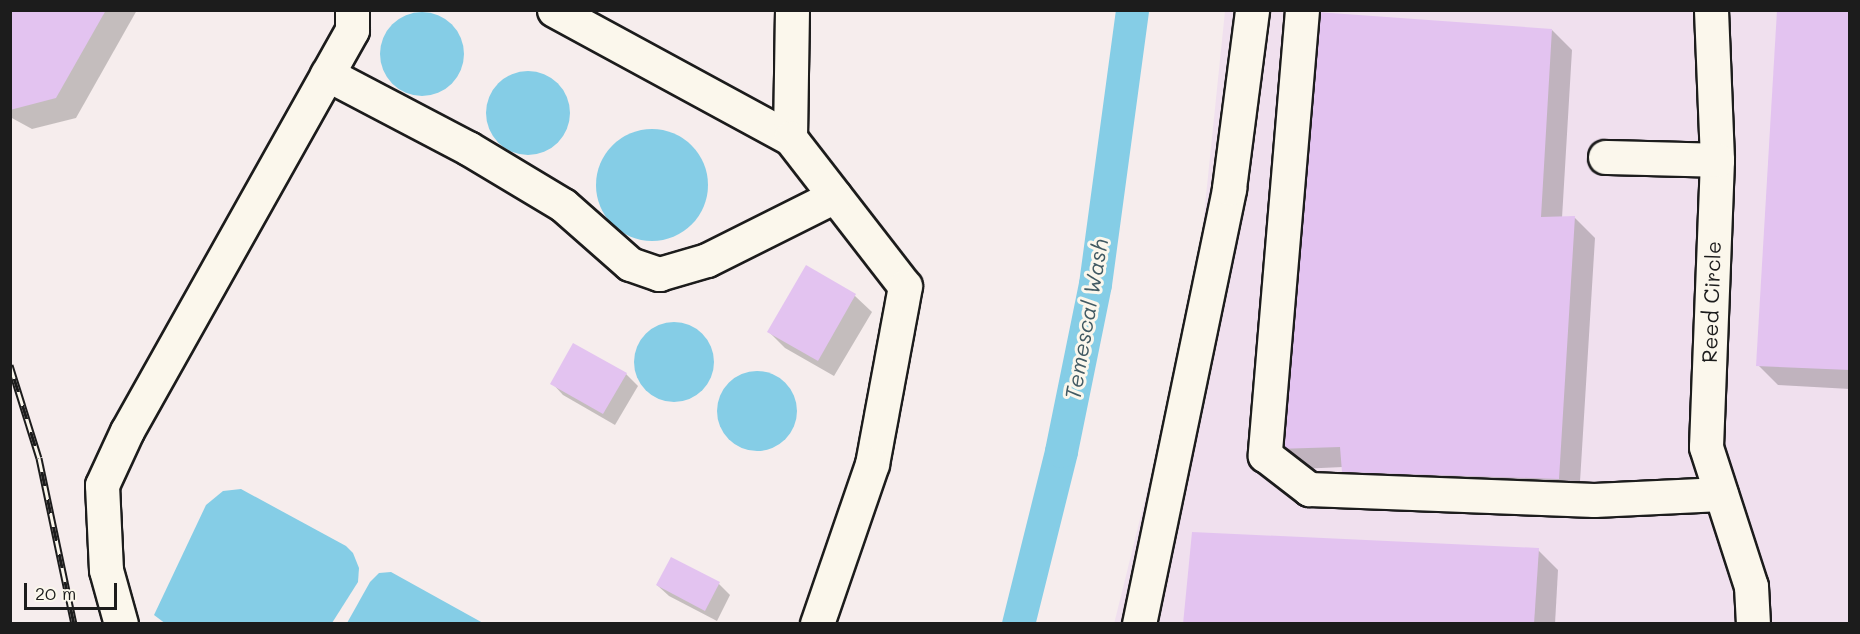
<!DOCTYPE html>
<html>
<head>
<meta charset="utf-8">
<style>
	body { margin:0 }
	#map { position:relative; width:1860px; height:634px; overflow:hidden; background:#f6eded; font-family:Mali,sans-serif }
	div>[style] { position:absolute }
	[style*='--x'] { left:calc(var(--x)*1px); top:calc(var(--y)*1px); width:calc(var(--w)*1px); rotate:calc(var(--a)*1deg) }
	.built>* { inset:0; background:#f0e0ee }
	.water>* { inset:0; background:#85cde6 }
	.round { border-radius:50% }
	.shadow>* { inset:0; background:#0003 }
	.canal>* { height:33px; margin:-16.5px; padding:0 16.5px; transform-origin:16.5px; border-radius:16.5px; background:#85cde6 }
	.building>* { inset:0; background:#e3c3f0 }
	.roads { filter:drop-shadow(2px 0 #1c1c1c) drop-shadow(-2px 0 #1c1c1c) drop-shadow(0 2px #1c1c1c) drop-shadow(0 -2px #1c1c1c) }
	.minor>* { height:33px; margin:-16.5px; padding:0 16.5px; transform-origin:16.5px; border-radius:16.5px; background:#fbf7ec }
	.rail>* { height:7px; margin-top:-3.5px; transform-origin:0; background:repeating-linear-gradient(90deg,#fbf7ec 0 14px,#1c1c1c 0 28px); box-sizing:border-box; border-block:2px solid #1c1c1c }
	span { translate:-50% -50%; white-space:nowrap; text-align:center; line-height:1.15; -webkit-text-stroke:6px #fbf7ec; paint-order:stroke }
	.street-label { font-size:21px; color:#1c1c1c }
	.water-label { font-size:22px; color:#415a63; font-style:italic }
	.frame { position:absolute; inset:0; border:12px solid #1c1c1c; pointer-events:none }
	.scale { position:absolute; left:24px; top:583px; width:93px; height:27px; box-sizing:border-box; border:3px solid #1c1c1c; border-top:0; padding-left:8px; font-size:18px; line-height:21px; white-space:nowrap; color:#1c1c1c; -webkit-text-stroke:4px #fbf7ec; paint-order:stroke }
</style>
</head>
<body>
<div id="map">
	<div class="built">
		<div style="clip-path:polygon(1225px 11px,1849px 11px,1849px 623px,1114px 624px,1196px 293px)"></div>
	</div>
	<div class="water">
		<div class="round" style="left:380px;top:12px;width:84px;height:84px"></div>
		<div class="round" style="left:486px;top:71px;width:84px;height:84px"></div>
		<div class="round" style="left:596px;top:129px;width:112px;height:112px"></div>
		<div class="round" style="left:634px;top:322px;width:80px;height:80px"></div>
		<div class="round" style="left:717px;top:371px;width:80px;height:80px"></div>
		<div style="clip-path:polygon(241px 489px,346px 546px,353px 553px,359px 568px,358px 582px,332px 623px,166px 624px,154px 615px,206px 505px,223px 491px)"></div>
		<div style="clip-path:polygon(391px 572px,483px 623px,347px 623px,370px 582px,379px 573px)"></div>
	</div>
	<div class="shadow">
		<div style="clip-path:polygon(10px 10px,137px 10px,76px 118px,32px 129px,10px 117px)"></div>
		<div style="clip-path:polygon(1850px 10px,1850px 389px,1778px 385px,1758px 365px)"></div>
		<div style="clip-path:polygon(1552px 30px,1572px 50px,1562px 218px,1575px 218px,1595px 238px,1579px 498px,1364px 491px,1343px 467px,1299px 469px,1279px 449px)"></div>
		<div style="clip-path:polygon(806px 267px,855px 296px,872px 312px,834px 376px,785px 348px,769px 332px)"></div>
		<div style="clip-path:polygon(626px 374px,638px 386px,615px 425px,563px 395px,552px 383px)"></div>
		<div style="clip-path:polygon(1538px 550px,1558px 570px,1555px 624px,1184px 624px)"></div>
		<div style="clip-path:polygon(719px 584px,730px 595px,717px 621px,669px 596px,657px 585px)"></div>
	</div>
	<div class="canal">
		<div style="--x:1018;--y:624;--w:178;--a:-76"></div>
		<div style="--x:1061;--y:451;--w:170;--a:-78.5"></div>
		<div style="--x:1095;--y:284;--w:276;--a:-82.3"></div>
	</div>
	<div class="building">
		<div style="clip-path:polygon(10px 10px,106px 10px,56px 98px,10px 110px)"></div>
		<div style="clip-path:polygon(1777px 10px,1850px 10px,1850px 370px,1756px 366px)"></div>
		<div style="clip-path:polygon(1303px 11px,1552px 29px,1541px 217px,1575px 216px,1559px 479px,1342px 472px,1340px 447px,1277px 449px)"></div>
		<div style="clip-path:polygon(806px 265px,856px 294px,818px 361px,767px 332px)"></div>
		<div style="clip-path:polygon(573px 343px,627px 373px,603px 414px,550px 384px)"></div>
		<div style="clip-path:polygon(1192px 532px,1539px 548px,1534px 624px,1183px 624px)"></div>
		<div style="clip-path:polygon(671px 557px,720px 582px,705px 611px,656px 585px)"></div>
	</div>
	<div class="roads">
		<div class="minor">
			<div style="--x:554;--y:10;--w:268;--a:28.5"></div>
			<div style="--x:792;--y:10;--w:128;--a:90.9"></div>
			<div style="--x:790;--y:138;--w:187;--a:52.2"></div>
			<div style="--x:905;--y:286;--w:181;--a:100.5"></div>
			<div style="--x:872;--y:464;--w:169;--a:109"></div>
			<div style="--x:1302;--y:10;--w:447;--a:94.8"></div>
			<div style="--x:1265;--y:455;--w:56;--a:37.7"></div>
			<div style="--x:1309;--y:489;--w:285;--a:2.2"></div>
			<div style="--x:1594;--y:500;--w:127;--a:-2.7"></div>
			<div style="--x:1711;--y:10;--w:150;--a:87.7"></div>
			<div style="--x:1717;--y:160;--w:287;--a:92.2"></div>
			<div style="--x:1706;--y:447;--w:146;--a:72.1"></div>
			<div style="--x:1751;--y:586;--w:38;--a:87"></div>
			<div style="--x:327;--y:74;--w:159;--a:27.7"></div>
			<div style="--x:468;--y:148;--w:111;--a:31"></div>
			<div style="--x:563;--y:205;--w:89;--a:41.4"></div>
			<div style="--x:630;--y:264;--w:31;--a:19"></div>
			<div style="--x:659;--y:274;--w:50;--a:-16.3"></div>
			<div style="--x:707;--y:260;--w:143;--a:-26.6"></div>
			<div style="--x:1605;--y:157;--w:112;--a:1.5"></div>
			<div style="--x:121;--y:624;--w:56;--a:-105.5"></div>
			<div style="--x:106;--y:570;--w:85;--a:-92.7"></div>
			<div style="--x:102;--y:485;--w:60;--a:-65.2"></div>
			<div style="--x:127;--y:431;--w:460;--a:-60.7"></div>
			<div style="--x:352;--y:30;--w:20;--a:-90"></div>
			<div style="--x:1139;--y:624;--w:445;--a:-78.3"></div>
			<div style="--x:1229;--y:188;--w:179;--a:-82.6"></div>
		</div>
	</div>
	<div class="rail">
		<div style="--x:10;--y:365;--w:97;--a:72.7"></div>
		<div style="--x:39;--y:458;--w:170;--a:78.1"></div>
	</div>
	<div class="street-label">
		<span style="left:1711px;top:302px;rotate:-88deg">Reed Circle</span>
	</div>
	<div class="water-label">
		<span style="left:1086px;top:319px;rotate:-80deg">Temescal Wash</span>
	</div>
	<div class="frame"></div>
	<div class="scale">20 m</div>
</div>
</body>
</html>
